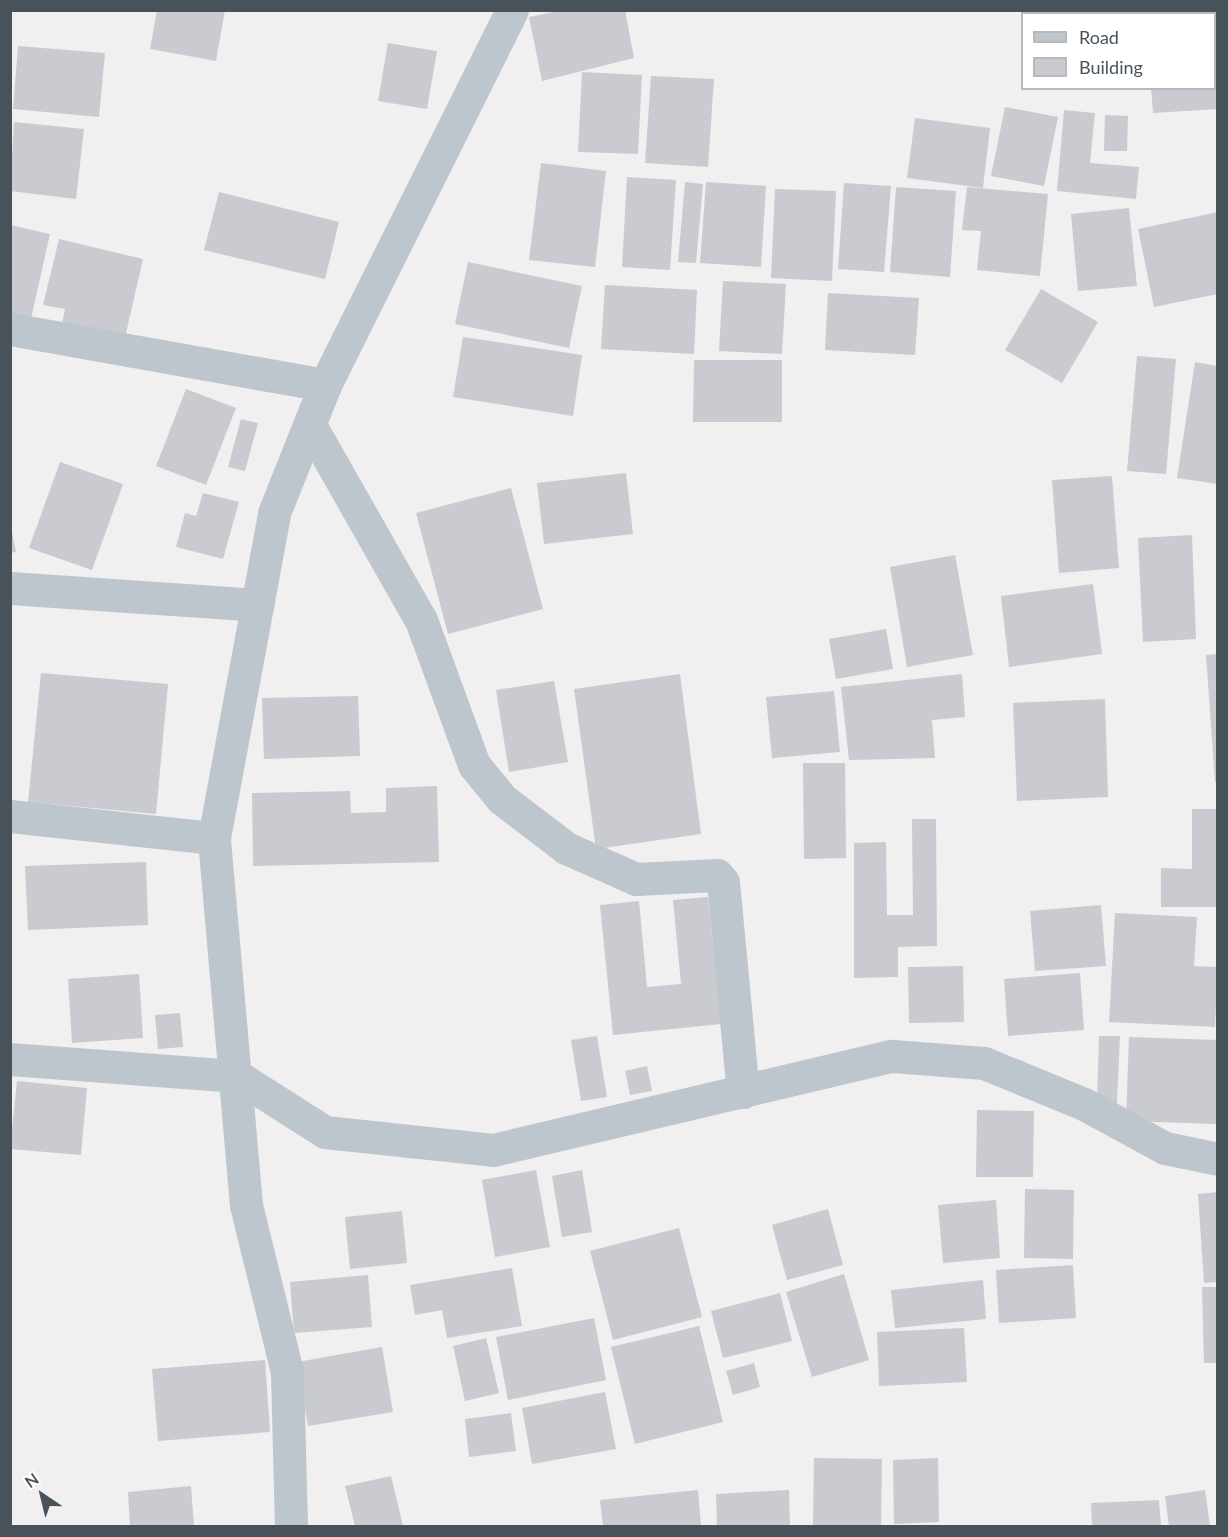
<!DOCTYPE html>
<html>
<head>
<meta charset="utf-8">
<style>
	body { margin:0 }
	#map { position:relative; width:1228px; height:1537px; overflow:hidden; background:#f1efef; font-family:Lato,sans-serif }
	div>[style] { position:absolute }
	[style*='--x'] { left:calc(var(--x)*1px); top:calc(var(--y)*1px); width:calc(var(--w)*1px); rotate:calc(var(--a)*1deg) }
	.building>* { inset:0; background:#c9cbd1 }
	.minor>* { height:33px; margin:-16.5px; padding:0 16.5px; transform-origin:16.5px; border-radius:16.5px; background:#bec6cd }
	span { translate:-50% -50%; white-space:nowrap; text-align:center; line-height:1.15; -webkit-text-stroke:4.5px #fff; paint-order:stroke }
	.frame { position:absolute; inset:0; border:12px solid #48525b; pointer-events:none }
	.legend { position:absolute; left:1021px; top:12px; width:195px; height:78px; box-sizing:border-box; background:#fff; border:2px solid #b6babd; margin:0; padding:8px 10px; list-style:none; font-size:18px; color:#48525b }
	.legend li { display:flex; align-items:center; gap:12px; height:30px }
	.legend b { width:30px; border:2px solid #b6babd }
	.north { position:absolute; left:12px; top:1465px; width:60px; height:60px; -webkit-text-stroke:4px #fff; paint-order:stroke; rotate:325deg; font-size:16px; font-weight:700; line-height:24px; text-align:center; color:#48525b }
	.north::after { content:''; display:block; margin:auto; width:21px; height:27px; background:#48525b; clip-path:polygon(50% 0,100% 100%,50% 72%,0 100%) }
</style>
</head>
<body>
<div id="map">
	<div class="building">
		<div style="clip-path:polygon(157px 10px,225px 10px,216px 61px,150px 49px)"></div>
		<div style="clip-path:polygon(563px 10px,625px 10px,634px 58px,542px 81px,529px 17px)"></div>
		<div style="clip-path:polygon(1146px 10px,1192px 10px,1192px 14px,1146px 14px)"></div>
		<div style="clip-path:polygon(1212px 10px,1218px 10px,1218px 109px,1153px 113px,1151px 88px,1214px 88px)"></div>
		<div style="clip-path:polygon(388px 43px,437px 51px,427px 109px,378px 101px)"></div>
		<div style="clip-path:polygon(18px 46px,105px 53px,99px 117px,13px 109px)"></div>
		<div style="clip-path:polygon(582px 72px,642px 75px,638px 154px,578px 152px)"></div>
		<div style="clip-path:polygon(651px 76px,714px 79px,708px 167px,645px 163px)"></div>
		<div style="clip-path:polygon(1005px 107px,1058px 117px,1044px 186px,991px 176px)"></div>
		<div style="clip-path:polygon(1064px 110px,1095px 113px,1090px 163px,1139px 167px,1136px 199px,1057px 191px)"></div>
		<div style="clip-path:polygon(1105px 115px,1128px 116px,1127px 151px,1104px 151px)"></div>
		<div style="clip-path:polygon(915px 118px,990px 128px,983px 188px,907px 178px)"></div>
		<div style="clip-path:polygon(14px 122px,84px 129px,76px 199px,10px 191px)"></div>
		<div style="clip-path:polygon(541px 163px,606px 171px,595px 267px,529px 260px)"></div>
		<div style="clip-path:polygon(627px 177px,676px 180px,670px 270px,622px 267px)"></div>
		<div style="clip-path:polygon(685px 182px,703px 184px,696px 263px,678px 262px)"></div>
		<div style="clip-path:polygon(706px 182px,766px 186px,761px 267px,700px 263px)"></div>
		<div style="clip-path:polygon(844px 183px,891px 186px,884px 272px,838px 269px)"></div>
		<div style="clip-path:polygon(896px 187px,956px 191px,950px 277px,890px 272px)"></div>
		<div style="clip-path:polygon(967px 187px,1048px 194px,1040px 276px,977px 270px,981px 231px,962px 230px)"></div>
		<div style="clip-path:polygon(775px 189px,836px 191px,832px 281px,771px 278px)"></div>
		<div style="clip-path:polygon(219px 192px,339px 222px,325px 279px,204px 250px)"></div>
		<div style="clip-path:polygon(1129px 208px,1137px 286px,1078px 291px,1071px 214px)"></div>
		<div style="clip-path:polygon(1218px 212px,1218px 294px,1154px 307px,1138px 229px)"></div>
		<div style="clip-path:polygon(10px 225px,50px 234px,31px 319px,10px 314px)"></div>
		<div style="clip-path:polygon(59px 239px,143px 259px,123px 346px,60px 332px,65px 309px,43px 305px)"></div>
		<div style="clip-path:polygon(468px 262px,582px 286px,569px 348px,455px 324px)"></div>
		<div style="clip-path:polygon(723px 281px,786px 284px,782px 354px,719px 351px)"></div>
		<div style="clip-path:polygon(605px 285px,697px 290px,694px 354px,601px 349px)"></div>
		<div style="clip-path:polygon(1041px 289px,1098px 322px,1062px 383px,1005px 350px)"></div>
		<div style="clip-path:polygon(828px 293px,919px 298px,915px 355px,825px 350px)"></div>
		<div style="clip-path:polygon(463px 337px,582px 355px,573px 416px,453px 397px)"></div>
		<div style="clip-path:polygon(1137px 356px,1176px 359px,1166px 474px,1127px 471px)"></div>
		<div style="clip-path:polygon(694px 360px,782px 360px,782px 422px,693px 422px)"></div>
		<div style="clip-path:polygon(1195px 362px,1218px 366px,1218px 484px,1177px 478px)"></div>
		<div style="clip-path:polygon(186px 389px,236px 408px,206px 485px,156px 466px)"></div>
		<div style="clip-path:polygon(241px 419px,258px 423px,245px 471px,228px 467px)"></div>
		<div style="clip-path:polygon(60px 462px,123px 484px,92px 570px,29px 548px)"></div>
		<div style="clip-path:polygon(626px 473px,633px 534px,544px 544px,537px 483px)"></div>
		<div style="clip-path:polygon(1112px 476px,1119px 568px,1059px 573px,1052px 480px)"></div>
		<div style="clip-path:polygon(511px 488px,543px 609px,448px 634px,416px 513px)"></div>
		<div style="clip-path:polygon(203px 493px,239px 502px,223px 559px,176px 547px,185px 513px,196px 516px)"></div>
		<div style="clip-path:polygon(10px 522px,16px 552px,10px 553px)"></div>
		<div style="clip-path:polygon(1192px 535px,1196px 639px,1143px 642px,1138px 538px)"></div>
		<div style="clip-path:polygon(955px 555px,973px 655px,907px 667px,890px 567px)"></div>
		<div style="clip-path:polygon(1093px 584px,1102px 654px,1009px 667px,1001px 596px)"></div>
		<div style="clip-path:polygon(886px 629px,893px 669px,836px 679px,829px 639px)"></div>
		<div style="clip-path:polygon(1218px 654px,1218px 782px,1215px 782px,1206px 655px)"></div>
		<div style="clip-path:polygon(41px 673px,168px 684px,156px 814px,28px 802px)"></div>
		<div style="clip-path:polygon(680px 674px,701px 834px,596px 849px,574px 689px)"></div>
		<div style="clip-path:polygon(962px 674px,965px 717px,932px 720px,935px 758px,849px 760px,841px 687px)"></div>
		<div style="clip-path:polygon(554px 681px,568px 762px,509px 772px,496px 690px)"></div>
		<div style="clip-path:polygon(834px 691px,840px 752px,772px 758px,766px 697px)"></div>
		<div style="clip-path:polygon(358px 696px,360px 756px,264px 759px,262px 698px)"></div>
		<div style="clip-path:polygon(1105px 699px,1108px 797px,1017px 801px,1013px 703px)"></div>
		<div style="clip-path:polygon(803px 763px,845px 763px,846px 858px,804px 859px)"></div>
		<div style="clip-path:polygon(437px 786px,439px 862px,253px 866px,252px 793px,350px 791px,351px 813px,386px 812px,386px 788px)"></div>
		<div style="clip-path:polygon(1192px 809px,1218px 809px,1218px 907px,1161px 907px,1161px 868px,1192px 869px)"></div>
		<div style="clip-path:polygon(912px 819px,936px 819px,937px 946px,898px 947px,898px 977px,854px 978px,854px 843px,886px 842px,887px 915px,913px 915px)"></div>
		<div style="clip-path:polygon(146px 862px,148px 925px,28px 930px,25px 866px)"></div>
		<div style="clip-path:polygon(708px 897px,721px 1024px,613px 1035px,600px 905px,639px 901px,647px 987px,681px 984px,673px 900px)"></div>
		<div style="clip-path:polygon(1101px 905px,1106px 966px,1035px 971px,1030px 911px)"></div>
		<div style="clip-path:polygon(1115px 913px,1197px 917px,1194px 966px,1218px 967px,1215px 1027px,1109px 1022px)"></div>
		<div style="clip-path:polygon(963px 966px,964px 1022px,909px 1023px,908px 967px)"></div>
		<div style="clip-path:polygon(1080px 973px,1084px 1030px,1008px 1036px,1004px 979px)"></div>
		<div style="clip-path:polygon(139px 974px,143px 1038px,72px 1043px,68px 979px)"></div>
		<div style="clip-path:polygon(180px 1013px,183px 1047px,158px 1049px,155px 1015px)"></div>
		<div style="clip-path:polygon(597px 1036px,607px 1097px,581px 1101px,571px 1040px)"></div>
		<div style="clip-path:polygon(1099px 1036px,1120px 1036px,1117px 1103px,1097px 1102px)"></div>
		<div style="clip-path:polygon(1129px 1037px,1218px 1040px,1216px 1124px,1126px 1121px)"></div>
		<div style="clip-path:polygon(647px 1066px,652px 1091px,630px 1095px,625px 1071px)"></div>
		<div style="clip-path:polygon(17px 1081px,87px 1088px,81px 1155px,10px 1149px)"></div>
		<div style="clip-path:polygon(977px 1110px,1034px 1111px,1033px 1177px,976px 1177px)"></div>
		<div style="clip-path:polygon(536px 1170px,550px 1247px,495px 1257px,482px 1180px)"></div>
		<div style="clip-path:polygon(582px 1170px,592px 1232px,562px 1237px,552px 1176px)"></div>
		<div style="clip-path:polygon(1025px 1189px,1074px 1190px,1073px 1259px,1024px 1258px)"></div>
		<div style="clip-path:polygon(1218px 1192px,1218px 1282px,1204px 1283px,1198px 1194px)"></div>
		<div style="clip-path:polygon(996px 1200px,1000px 1258px,943px 1263px,938px 1205px)"></div>
		<div style="clip-path:polygon(828px 1209px,843px 1265px,787px 1280px,772px 1225px)"></div>
		<div style="clip-path:polygon(402px 1211px,407px 1263px,350px 1269px,345px 1217px)"></div>
		<div style="clip-path:polygon(679px 1228px,702px 1317px,613px 1340px,590px 1251px)"></div>
		<div style="clip-path:polygon(1073px 1265px,1076px 1318px,999px 1323px,996px 1270px)"></div>
		<div style="clip-path:polygon(512px 1268px,522px 1326px,447px 1338px,442px 1310px,415px 1315px,410px 1285px)"></div>
		<div style="clip-path:polygon(844px 1274px,869px 1360px,812px 1377px,786px 1292px)"></div>
		<div style="clip-path:polygon(368px 1275px,372px 1327px,294px 1333px,290px 1282px)"></div>
		<div style="clip-path:polygon(983px 1280px,986px 1319px,895px 1328px,891px 1290px)"></div>
		<div style="clip-path:polygon(1202px 1287px,1218px 1287px,1218px 1363px,1204px 1363px)"></div>
		<div style="clip-path:polygon(780px 1293px,792px 1341px,723px 1358px,711px 1311px)"></div>
		<div style="clip-path:polygon(594px 1318px,606px 1380px,508px 1400px,496px 1337px)"></div>
		<div style="clip-path:polygon(699px 1326px,723px 1422px,635px 1444px,611px 1347px)"></div>
		<div style="clip-path:polygon(964px 1328px,967px 1382px,879px 1386px,877px 1332px)"></div>
		<div style="clip-path:polygon(486px 1338px,499px 1393px,465px 1401px,453px 1346px)"></div>
		<div style="clip-path:polygon(382px 1347px,393px 1412px,308px 1426px,297px 1362px)"></div>
		<div style="clip-path:polygon(265px 1360px,270px 1432px,158px 1441px,152px 1369px)"></div>
		<div style="clip-path:polygon(754px 1363px,760px 1387px,733px 1395px,726px 1371px)"></div>
		<div style="clip-path:polygon(605px 1392px,616px 1449px,532px 1464px,522px 1408px)"></div>
		<div style="clip-path:polygon(511px 1413px,516px 1451px,469px 1457px,465px 1419px)"></div>
		<div style="clip-path:polygon(814px 1458px,882px 1459px,881px 1526px,813px 1526px)"></div>
		<div style="clip-path:polygon(938px 1458px,939px 1522px,894px 1524px,893px 1460px)"></div>
		<div style="clip-path:polygon(391px 1476px,403px 1526px,355px 1526px,345px 1486px)"></div>
		<div style="clip-path:polygon(191px 1486px,194px 1526px,130px 1526px,128px 1492px)"></div>
		<div style="clip-path:polygon(698px 1490px,701px 1526px,603px 1526px,600px 1500px)"></div>
		<div style="clip-path:polygon(789px 1490px,790px 1526px,717px 1526px,716px 1494px)"></div>
		<div style="clip-path:polygon(1205px 1490px,1210px 1526px,1169px 1526px,1165px 1496px)"></div>
		<div style="clip-path:polygon(1159px 1500px,1161px 1526px,1092px 1526px,1091px 1503px)"></div>
	</div>
	<div class="minor">
		<div style="--x:10;--y:329;--w:320;--a:10.1"></div>
		<div style="--x:310;--y:425;--w:224;--a:60.4"></div>
		<div style="--x:421;--y:620;--w:154;--a:69.9"></div>
		<div style="--x:474;--y:765;--w:44;--a:50.5"></div>
		<div style="--x:502;--y:799;--w:81;--a:37.4"></div>
		<div style="--x:566;--y:848;--w:77;--a:23.9"></div>
		<div style="--x:636;--y:879;--w:81;--a:-2.8"></div>
		<div style="--x:717;--y:875;--w:9;--a:49"></div>
		<div style="--x:723;--y:882;--w:211;--a:84.6"></div>
		<div style="--x:10;--y:588;--w:248;--a:3.9"></div>
		<div style="--x:10;--y:816;--w:205;--a:6.2"></div>
		<div style="--x:10;--y:1059;--w:228;--a:4.3"></div>
		<div style="--x:237;--y:1076;--w:104;--a:32.5"></div>
		<div style="--x:325;--y:1132;--w:169;--a:6.1"></div>
		<div style="--x:493;--y:1150;--w:410;--a:-13.3"></div>
		<div style="--x:892;--y:1056;--w:92;--a:4.4"></div>
		<div style="--x:984;--y:1063;--w:108;--a:22.3"></div>
		<div style="--x:1084;--y:1104;--w:92;--a:28.5"></div>
		<div style="--x:1165;--y:1148;--w:54;--a:11.7"></div>
		<div style="--x:291;--y:1526;--w:154;--a:-91.5"></div>
		<div style="--x:287;--y:1372;--w:172;--a:-103.8"></div>
		<div style="--x:246;--y:1205;--w:368;--a:-95"></div>
		<div style="--x:214;--y:838;--w:330;--a:-79.5"></div>
		<div style="--x:274;--y:513;--w:138;--a:-68.3"></div>
		<div style="--x:325;--y:385;--w:419;--a:-63.5"></div>
	</div>
	<div class="frame"></div>
	<ul class="legend">
	<li><b style="height:8px;background:#bec6cd"></b>Road</li>
	<li><b style="height:16px;background:#c9cbd1"></b>Building</li>
	</ul>
	<div class="north">N</div>
</div>
</body>
</html>
